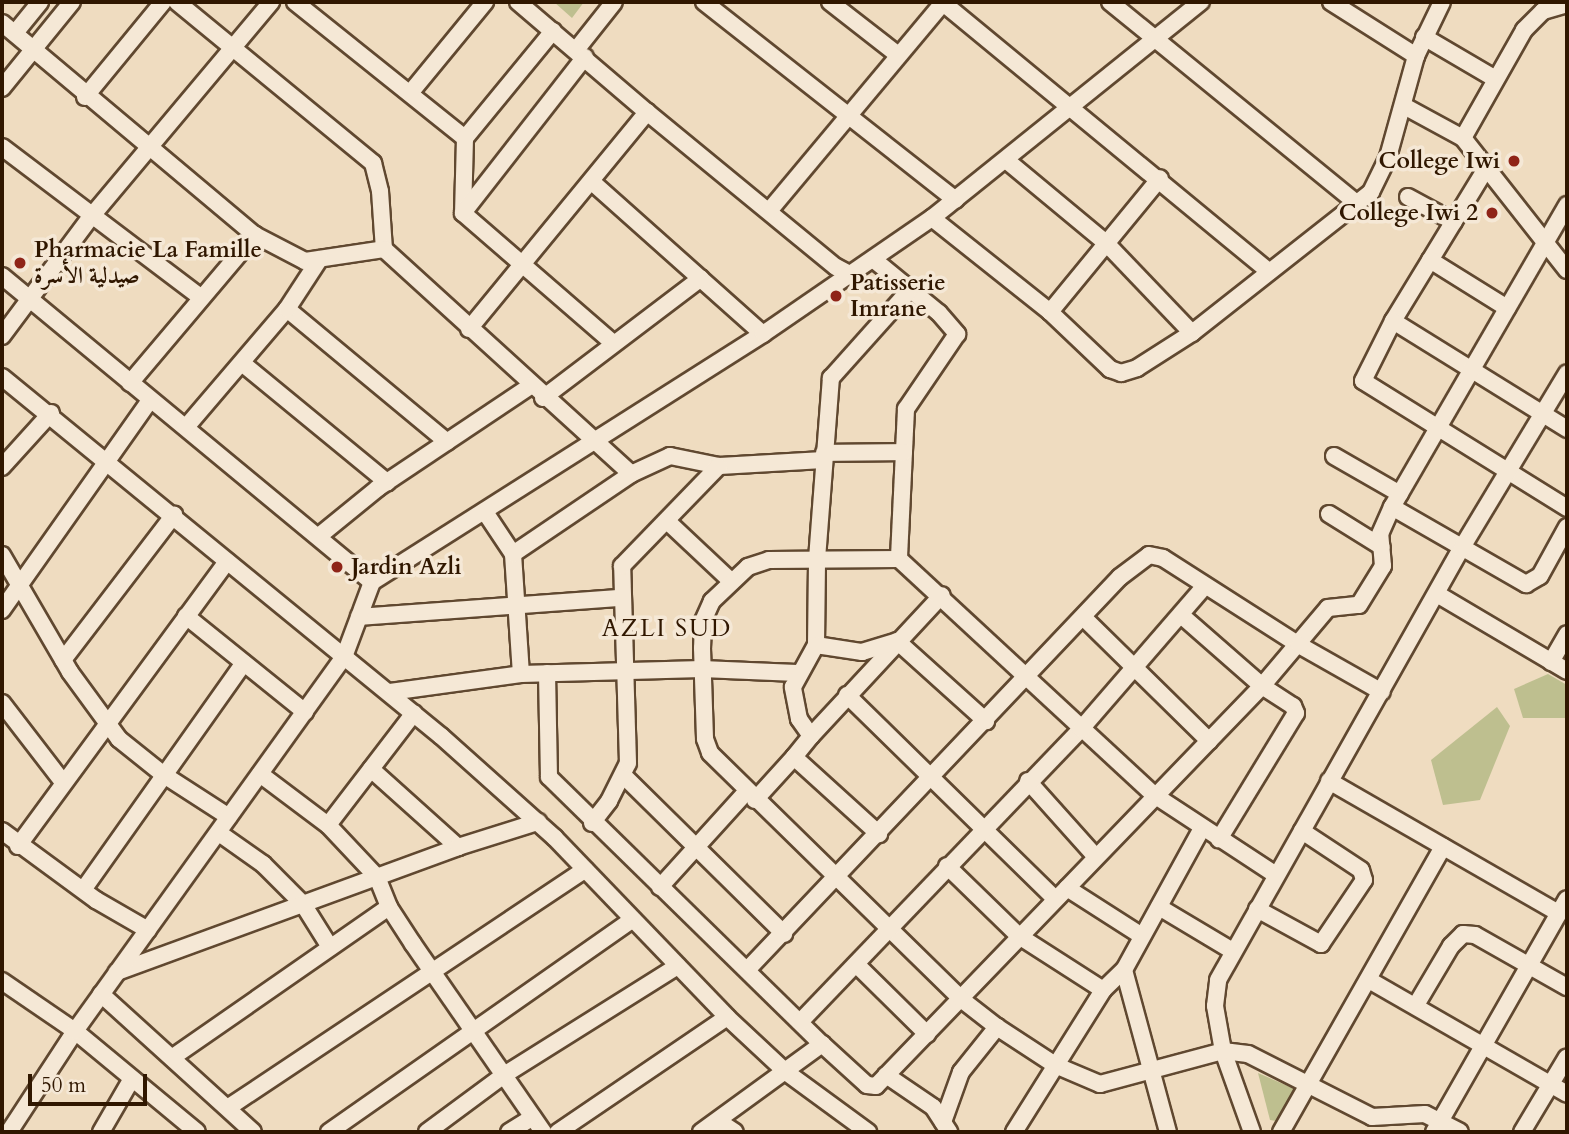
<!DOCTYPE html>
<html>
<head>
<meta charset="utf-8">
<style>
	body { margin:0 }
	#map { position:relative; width:1569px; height:1134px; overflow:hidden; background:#efdcc0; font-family:Cardo,Amiri,serif }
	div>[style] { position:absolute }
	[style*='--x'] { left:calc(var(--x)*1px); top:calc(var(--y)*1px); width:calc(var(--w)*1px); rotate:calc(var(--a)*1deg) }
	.green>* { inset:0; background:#bebf8f }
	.roads { filter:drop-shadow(2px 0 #604830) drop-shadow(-2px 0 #604830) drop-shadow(0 2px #604830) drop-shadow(0 -2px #604830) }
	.minor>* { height:16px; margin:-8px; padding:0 8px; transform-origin:8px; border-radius:8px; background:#f5e8d6 }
	.dots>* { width:19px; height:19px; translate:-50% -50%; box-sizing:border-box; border:4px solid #f5e8d6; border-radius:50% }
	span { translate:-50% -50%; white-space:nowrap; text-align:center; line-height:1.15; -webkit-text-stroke:7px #f5e8d6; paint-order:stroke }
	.poi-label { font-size:23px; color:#301700; font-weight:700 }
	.right { translate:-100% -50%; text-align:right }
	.left { translate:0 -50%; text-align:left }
	.neighbourhood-label { font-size:24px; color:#301700; letter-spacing:2px }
	.frame { position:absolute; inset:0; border:4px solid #301700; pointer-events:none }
	.scale { position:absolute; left:28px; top:1074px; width:119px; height:32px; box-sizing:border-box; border:4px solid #301700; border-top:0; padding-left:9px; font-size:21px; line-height:24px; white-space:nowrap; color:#301700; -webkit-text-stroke:5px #f5e8d6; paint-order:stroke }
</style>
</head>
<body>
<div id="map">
	<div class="green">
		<div style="clip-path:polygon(554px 2px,584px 2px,572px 18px)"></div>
		<div style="clip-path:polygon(1548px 674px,1567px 685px,1567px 718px,1523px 718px,1514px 689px)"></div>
		<div style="clip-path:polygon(1497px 707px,1510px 726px,1480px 800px,1443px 805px,1431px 760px)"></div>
		<div style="clip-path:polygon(1258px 1073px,1297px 1090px,1282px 1122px,1270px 1120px)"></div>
	</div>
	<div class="roads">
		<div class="minor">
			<div style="--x:177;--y:2;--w:254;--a:39.4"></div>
			<div style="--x:373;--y:163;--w:29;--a:76"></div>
			<div style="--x:380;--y:191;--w:58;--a:86.1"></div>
			<div style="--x:384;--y:249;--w:334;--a:42.3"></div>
			<div style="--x:631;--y:474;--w:43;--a:-24.8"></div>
			<div style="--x:670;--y:456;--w:50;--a:11.5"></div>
			<div style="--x:719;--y:466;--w:105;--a:-3.3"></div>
			<div style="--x:295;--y:2;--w:218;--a:38.7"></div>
			<div style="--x:518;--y:2;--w:170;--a:40.5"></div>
			<div style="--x:647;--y:112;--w:244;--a:39.4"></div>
			<div style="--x:836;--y:267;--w:16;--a:27"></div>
			<div style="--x:704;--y:2;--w:320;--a:38.2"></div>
			<div style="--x:830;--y:2;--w:86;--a:37.9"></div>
			<div style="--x:942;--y:2;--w:424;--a:39.5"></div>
			<div style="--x:1110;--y:2;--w:315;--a:39.2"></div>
			<div style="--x:1331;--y:2;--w:101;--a:32.4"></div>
			<div style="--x:2;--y:23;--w:330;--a:40"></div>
			<div style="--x:255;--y:235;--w:56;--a:27.5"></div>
			<div style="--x:305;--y:261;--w:80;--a:-8.6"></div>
			<div style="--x:553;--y:31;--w:139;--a:129.4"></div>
			<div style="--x:465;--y:138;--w:75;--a:91.5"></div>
			<div style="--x:463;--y:213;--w:197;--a:40.9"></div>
			<div style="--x:15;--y:33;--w:40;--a:-51"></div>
			<div style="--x:1424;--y:37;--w:81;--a:30.4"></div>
			<div style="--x:576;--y:50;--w:61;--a:-51.6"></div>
			<div style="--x:2;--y:88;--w:111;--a:-50.9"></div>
			<div style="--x:411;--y:92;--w:117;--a:-50.6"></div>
			<div style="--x:85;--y:97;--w:123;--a:-50.6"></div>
			<div style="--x:1404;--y:106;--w:67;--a:28.5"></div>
			<div style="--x:1463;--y:138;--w:168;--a:51.8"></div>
			<div style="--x:1463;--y:138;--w:124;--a:-60.5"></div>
			<div style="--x:1524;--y:30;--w:27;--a:-45"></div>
			<div style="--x:1543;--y:11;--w:25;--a:-16"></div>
			<div style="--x:2;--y:147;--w:248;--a:37.1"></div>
			<div style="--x:1006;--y:160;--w:131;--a:39.7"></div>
			<div style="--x:1107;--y:244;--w:123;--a:46.3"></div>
			<div style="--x:1487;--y:167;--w:180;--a:121.4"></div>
			<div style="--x:1393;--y:321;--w:67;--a:116.6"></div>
			<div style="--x:1363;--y:381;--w:240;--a:31.9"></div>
			<div style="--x:591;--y:181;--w:230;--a:41.7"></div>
			<div style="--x:1408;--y:197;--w:52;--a:28.5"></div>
			<div style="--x:769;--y:211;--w:273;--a:-50.1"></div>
			<div style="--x:463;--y:213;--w:198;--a:-52"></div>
			<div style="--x:932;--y:218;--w:151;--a:38.5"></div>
			<div style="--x:1050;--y:312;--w:83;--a:43.5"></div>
			<div style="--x:1110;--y:369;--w:12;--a:20"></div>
			<div style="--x:1121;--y:373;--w:17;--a:-17"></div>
			<div style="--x:1137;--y:368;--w:65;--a:-32.5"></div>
			<div style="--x:1192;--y:333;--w:228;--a:-38.2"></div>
			<div style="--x:1371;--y:192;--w:39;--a:-64"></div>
			<div style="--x:1388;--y:157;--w:105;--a:-74.5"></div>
			<div style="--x:1416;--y:56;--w:60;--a:-64.3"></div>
			<div style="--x:873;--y:259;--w:85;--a:39.3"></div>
			<div style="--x:939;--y:313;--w:28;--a:49"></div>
			<div style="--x:957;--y:334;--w:91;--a:124.2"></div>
			<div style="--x:906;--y:409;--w:150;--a:92.7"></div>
			<div style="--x:1430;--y:260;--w:91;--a:31.9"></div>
			<div style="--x:2;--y:276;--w:480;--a:39.6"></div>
			<div style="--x:287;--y:309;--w:208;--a:39.7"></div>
			<div style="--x:1050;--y:312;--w:173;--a:-50.6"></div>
			<div style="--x:1393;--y:321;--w:205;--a:31.8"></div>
			<div style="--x:469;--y:329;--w:281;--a:-50.6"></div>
			<div style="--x:2;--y:336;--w:147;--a:-53.3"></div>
			<div style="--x:90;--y:218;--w:282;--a:-50"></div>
			<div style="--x:242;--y:363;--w:188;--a:39.4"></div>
			<div style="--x:2;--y:377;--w:567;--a:39.28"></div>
			<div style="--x:441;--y:736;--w:153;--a:41.8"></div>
			<div style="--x:555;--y:838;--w:248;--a:46.1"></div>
			<div style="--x:727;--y:1017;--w:81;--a:43"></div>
			<div style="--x:786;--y:1072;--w:102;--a:36.2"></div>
			<div style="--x:130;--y:383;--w:194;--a:-49.8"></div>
			<div style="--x:543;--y:398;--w:198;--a:-37.2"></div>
			<div style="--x:187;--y:426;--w:154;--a:-49.5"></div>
			<div style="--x:287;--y:309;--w:59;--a:-56.9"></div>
			<div style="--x:824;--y:453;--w:80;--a:-0.7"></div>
			<div style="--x:1334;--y:456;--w:76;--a:29.9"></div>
			<div style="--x:2;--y:467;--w:73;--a:-47.8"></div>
			<div style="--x:1392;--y:507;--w:155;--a:29.9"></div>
			<div style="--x:1526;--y:584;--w:16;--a:-30"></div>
			<div style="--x:1540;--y:576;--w:56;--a:-61.1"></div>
			<div style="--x:485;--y:512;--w:50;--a:56.3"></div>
			<div style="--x:513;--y:554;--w:120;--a:86.2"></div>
			<div style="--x:1329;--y:514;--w:62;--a:31.9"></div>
			<div style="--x:667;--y:521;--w:88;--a:43.2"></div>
			<div style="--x:319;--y:536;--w:76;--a:-39.1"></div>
			<div style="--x:378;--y:488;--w:185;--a:-33.8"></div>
			<div style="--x:513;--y:554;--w:143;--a:-34.1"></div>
			<div style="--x:2;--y:555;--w:135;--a:59.8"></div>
			<div style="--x:70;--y:672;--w:83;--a:53.8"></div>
			<div style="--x:119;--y:739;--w:58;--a:38.7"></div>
			<div style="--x:164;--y:775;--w:77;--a:32.9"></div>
			<div style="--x:1437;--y:594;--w:151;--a:30.6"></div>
			<div style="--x:2;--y:610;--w:257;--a:-54.8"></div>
			<div style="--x:1181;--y:615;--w:108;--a:41.2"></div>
			<div style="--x:1262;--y:686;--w:37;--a:33"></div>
			<div style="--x:1293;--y:706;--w:8;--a:67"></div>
			<div style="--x:1296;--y:713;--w:148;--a:121.4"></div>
			<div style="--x:186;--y:616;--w:153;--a:38.9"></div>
			<div style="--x:359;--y:617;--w:262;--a:-4.2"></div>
			<div style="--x:1083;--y:617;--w:177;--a:44.5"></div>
			<div style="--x:816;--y:645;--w:86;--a:-89.3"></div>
			<div style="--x:817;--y:559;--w:182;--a:-85.6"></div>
			<div style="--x:831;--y:378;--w:115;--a:-48.2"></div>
			<div style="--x:63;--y:660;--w:183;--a:-52.6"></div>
			<div style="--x:1551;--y:662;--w:32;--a:-60"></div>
			<div style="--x:547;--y:673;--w:104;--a:88.9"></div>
			<div style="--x:549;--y:777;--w:382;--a:44.4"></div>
			<div style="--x:822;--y:1044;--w:61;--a:42.3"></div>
			<div style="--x:867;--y:1085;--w:9;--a:6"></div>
			<div style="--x:876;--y:1086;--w:556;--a:-46.02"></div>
			<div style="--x:1262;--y:686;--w:102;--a:-49.8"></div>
			<div style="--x:1328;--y:608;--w:31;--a:-6"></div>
			<div style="--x:1359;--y:605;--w:46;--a:-58.4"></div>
			<div style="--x:1383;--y:566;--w:32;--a:-95"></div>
			<div style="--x:1380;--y:534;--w:30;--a:-66"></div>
			<div style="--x:1392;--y:507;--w:349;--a:-59.9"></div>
			<div style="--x:390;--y:692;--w:132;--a:-7.8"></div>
			<div style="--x:521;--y:674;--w:181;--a:-1.6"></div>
			<div style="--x:702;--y:669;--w:95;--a:2.4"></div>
			<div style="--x:847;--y:695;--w:291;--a:44.4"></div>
			<div style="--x:2;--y:703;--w:98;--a:52.4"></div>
			<div style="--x:811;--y:736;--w:192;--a:-47.1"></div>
			<div style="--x:794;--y:757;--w:27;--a:-51"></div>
			<div style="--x:811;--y:736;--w:21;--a:-125"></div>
			<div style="--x:799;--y:719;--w:33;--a:-101"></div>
			<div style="--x:793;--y:687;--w:48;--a:-61.3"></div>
			<div style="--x:816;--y:645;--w:47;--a:8.7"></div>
			<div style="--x:862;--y:652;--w:37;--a:-17"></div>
			<div style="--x:897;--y:641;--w:120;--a:42"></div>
			<div style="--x:371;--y:769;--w:117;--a:41.9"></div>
			<div style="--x:260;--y:774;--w:85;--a:36.9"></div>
			<div style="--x:328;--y:825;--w:71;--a:46.7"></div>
			<div style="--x:377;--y:877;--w:32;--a:68"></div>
			<div style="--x:389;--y:907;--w:44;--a:57"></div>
			<div style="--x:413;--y:944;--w:229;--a:55.3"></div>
			<div style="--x:624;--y:776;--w:225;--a:44.6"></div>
			<div style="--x:1028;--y:781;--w:102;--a:48.2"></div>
			<div style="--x:1329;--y:781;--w:265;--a:29.9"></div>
			<div style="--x:755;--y:800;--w:58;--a:-47.8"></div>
			<div style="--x:794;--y:757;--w:115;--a:42.2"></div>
			<div style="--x:592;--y:823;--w:28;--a:-52"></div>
			<div style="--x:609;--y:801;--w:42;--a:-63.4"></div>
			<div style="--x:628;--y:763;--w:197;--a:-91.7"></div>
			<div style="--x:622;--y:566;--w:139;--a:-45.9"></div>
			<div style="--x:328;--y:825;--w:141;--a:-52.5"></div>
			<div style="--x:2;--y:831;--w:117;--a:36.3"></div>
			<div style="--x:96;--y:900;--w:60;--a:30"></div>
			<div style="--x:219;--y:833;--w:54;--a:35.2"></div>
			<div style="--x:263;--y:864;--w:57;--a:45"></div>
			<div style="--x:303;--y:904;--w:51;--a:57.9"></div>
			<div style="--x:18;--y:846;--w:353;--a:-53.7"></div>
			<div style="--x:947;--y:866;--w:100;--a:44.2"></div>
			<div style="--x:1019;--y:936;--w:100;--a:32.7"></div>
			<div style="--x:1103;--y:990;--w:29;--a:-44"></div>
			<div style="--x:1276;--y:875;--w:146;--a:-146.7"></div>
			<div style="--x:1154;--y:795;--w:347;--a:-137.2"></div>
			<div style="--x:899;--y:559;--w:130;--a:179.6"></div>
			<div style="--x:769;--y:560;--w:22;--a:162"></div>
			<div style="--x:748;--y:567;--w:50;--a:136.6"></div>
			<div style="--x:712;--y:601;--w:22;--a:114"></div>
			<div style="--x:703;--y:621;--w:27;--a:92"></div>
			<div style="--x:702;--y:648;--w:91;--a:88.1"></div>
			<div style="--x:705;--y:739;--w:15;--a:70"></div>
			<div style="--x:710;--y:753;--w:351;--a:44.4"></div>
			<div style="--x:961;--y:999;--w:46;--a:37.9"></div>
			<div style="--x:997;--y:1027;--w:69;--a:33.2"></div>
			<div style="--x:1055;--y:1065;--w:49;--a:22.9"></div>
			<div style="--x:1100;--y:1084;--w:127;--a:-15"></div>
			<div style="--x:1223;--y:1051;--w:25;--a:7"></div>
			<div style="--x:1248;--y:1054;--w:139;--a:26.9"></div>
			<div style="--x:1372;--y:1117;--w:53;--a:-3.2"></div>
			<div style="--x:1425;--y:1114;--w:39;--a:27"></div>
			<div style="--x:660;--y:887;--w:128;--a:-47.8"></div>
			<div style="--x:1067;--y:888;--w:89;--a:32.6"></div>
			<div style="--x:83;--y:890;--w:278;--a:-54.7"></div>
			<div style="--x:1159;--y:907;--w:84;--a:30.8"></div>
			<div style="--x:1257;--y:909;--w:73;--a:28.7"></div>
			<div style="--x:1321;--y:944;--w:77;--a:-56.1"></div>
			<div style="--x:1364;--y:880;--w:10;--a:-107"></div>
			<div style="--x:1361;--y:870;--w:71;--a:-146.5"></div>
			<div style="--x:856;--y:964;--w:100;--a:44.6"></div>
			<div style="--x:748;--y:969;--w:540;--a:-46.5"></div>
			<div style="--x:1120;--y:577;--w:36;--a:-37"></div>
			<div style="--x:1149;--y:555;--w:14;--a:12"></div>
			<div style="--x:1163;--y:558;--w:161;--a:32.6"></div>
			<div style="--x:1299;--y:645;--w:95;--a:29.5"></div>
			<div style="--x:117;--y:972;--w:363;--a:-20.1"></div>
			<div style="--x:458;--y:847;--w:84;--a:-17.4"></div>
			<div style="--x:1369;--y:980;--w:228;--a:29.9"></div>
			<div style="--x:2;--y:981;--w:88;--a:34.4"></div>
			<div style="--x:75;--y:1031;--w:158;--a:39.6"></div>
			<div style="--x:101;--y:994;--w:205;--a:42.2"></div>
			<div style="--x:1416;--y:1005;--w:69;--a:-59.3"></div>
			<div style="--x:1451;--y:946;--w:17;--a:-45"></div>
			<div style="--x:1463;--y:934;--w:12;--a:5"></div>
			<div style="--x:1475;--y:935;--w:106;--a:29.5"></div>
			<div style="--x:800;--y:1022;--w:406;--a:-46.2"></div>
			<div style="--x:1081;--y:729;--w:189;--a:-49.1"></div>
			<div style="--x:173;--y:1057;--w:263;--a:-34.8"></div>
			<div style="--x:886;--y:1075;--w:57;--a:34.2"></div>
			<div style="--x:933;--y:1107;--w:30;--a:57"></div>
			<div style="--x:229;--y:1107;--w:428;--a:-33.7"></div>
			<div style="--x:718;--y:1121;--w:20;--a:33"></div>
			<div style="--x:943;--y:1122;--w:53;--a:-70.2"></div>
			<div style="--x:961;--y:1072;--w:58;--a:-51.3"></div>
			<div style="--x:9;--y:1132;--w:121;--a:-56.8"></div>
			<div style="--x:75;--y:1031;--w:461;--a:-54.3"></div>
			<div style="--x:344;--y:657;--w:80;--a:-69.5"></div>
			<div style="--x:372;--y:582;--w:463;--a:-32.4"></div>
			<div style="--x:763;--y:334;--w:205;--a:-34.5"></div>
			<div style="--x:932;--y:218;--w:345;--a:-38.8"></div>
			<div style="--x:101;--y:1132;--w:58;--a:-59.9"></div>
			<div style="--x:329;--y:1132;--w:370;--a:-35"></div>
			<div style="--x:427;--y:1132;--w:96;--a:-36.5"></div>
			<div style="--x:504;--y:1075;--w:205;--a:-32.1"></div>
			<div style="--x:509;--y:1132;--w:28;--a:-32"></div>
			<div style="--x:558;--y:1132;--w:204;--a:-34.2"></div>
			<div style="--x:701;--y:1132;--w:150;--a:-36"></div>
			<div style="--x:1014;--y:1132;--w:168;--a:-57.9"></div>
			<div style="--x:1168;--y:1132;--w:168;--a:-105.2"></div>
			<div style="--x:1124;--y:970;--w:162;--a:-61.2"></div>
			<div style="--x:1252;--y:1132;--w:86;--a:-109.7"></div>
			<div style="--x:1223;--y:1051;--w:46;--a:-100.1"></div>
			<div style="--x:1215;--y:1006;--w:26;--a:-83"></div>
			<div style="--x:1218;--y:980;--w:495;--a:-60.6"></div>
			<div style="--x:1461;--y:549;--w:205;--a:-58.9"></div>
			<div style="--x:1281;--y:1132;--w:328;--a:-60.4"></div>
			<div style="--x:1434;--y:1132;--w:268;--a:-60.3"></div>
			<div style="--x:1522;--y:1132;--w:87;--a:-59"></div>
		</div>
	</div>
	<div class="dots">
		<div style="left:1514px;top:161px;background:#8f2418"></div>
		<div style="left:1492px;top:213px;background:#8f2418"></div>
		<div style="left:20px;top:263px;background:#8f2418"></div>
		<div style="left:836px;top:296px;background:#8f2418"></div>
		<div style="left:337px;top:567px;background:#8f2418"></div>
	</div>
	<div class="poi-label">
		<span class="right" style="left:1500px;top:161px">College Iwi</span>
		<span class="right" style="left:1478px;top:213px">College Iwi 2</span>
		<span class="left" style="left:34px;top:263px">Pharmacie La Famille<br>صيدلية الأسرة</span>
		<span class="left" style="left:850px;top:296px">Patisserie<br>Imrane</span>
		<span class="left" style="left:351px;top:567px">Jardin Azli</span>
	</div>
	<div class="neighbourhood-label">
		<span style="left:667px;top:629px">AZLI SUD</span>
	</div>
	<div class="frame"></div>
	<div class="scale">50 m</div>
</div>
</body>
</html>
